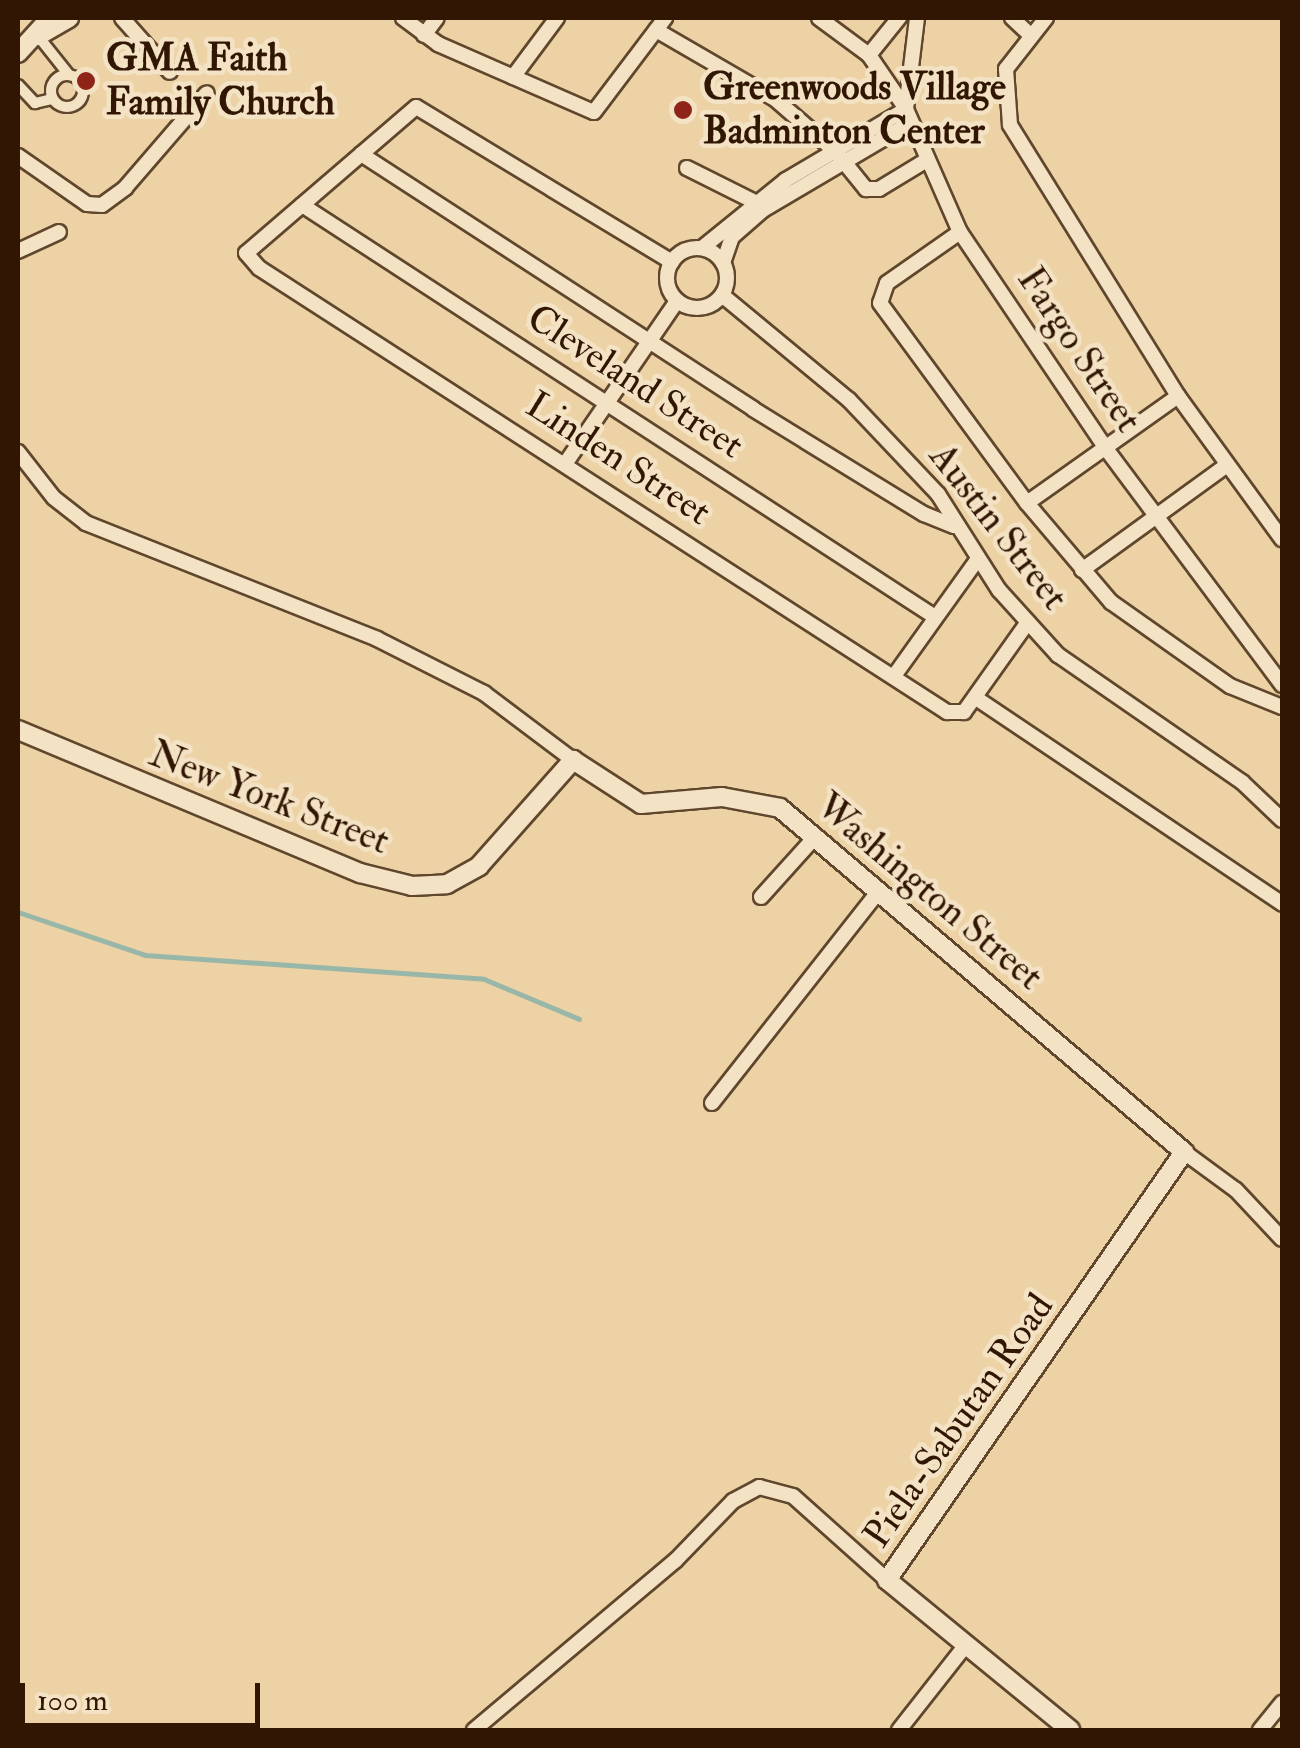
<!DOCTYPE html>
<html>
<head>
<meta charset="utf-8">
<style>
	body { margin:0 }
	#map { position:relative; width:1300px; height:1748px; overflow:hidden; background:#ecd2a5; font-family:"IM FELL Double Pica",serif }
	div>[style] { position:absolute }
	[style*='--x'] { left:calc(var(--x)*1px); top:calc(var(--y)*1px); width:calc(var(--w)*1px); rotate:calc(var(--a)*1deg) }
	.stream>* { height:5px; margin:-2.5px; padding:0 2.5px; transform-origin:2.5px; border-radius:2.5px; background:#99b7a9 }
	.roads { filter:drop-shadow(2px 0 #60462c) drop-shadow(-2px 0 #60462c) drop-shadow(0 2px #60462c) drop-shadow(0 -2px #60462c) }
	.pedestrian>* { height:10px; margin:-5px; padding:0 5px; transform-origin:5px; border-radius:5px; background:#f3e2c4 }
	.pedestrian>.ring { margin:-5px; padding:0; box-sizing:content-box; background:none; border:10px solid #f3e2c4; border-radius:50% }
	.minor>* { height:14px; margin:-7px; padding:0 7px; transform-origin:7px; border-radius:7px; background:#f3e2c4 }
	.minor>.ring { margin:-7px; padding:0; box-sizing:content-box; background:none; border:14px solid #f3e2c4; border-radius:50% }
	.tertiary>* { height:18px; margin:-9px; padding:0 9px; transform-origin:9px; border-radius:9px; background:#f3e2c4 }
	.dots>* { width:28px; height:28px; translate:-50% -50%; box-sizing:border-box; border:5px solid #f3e2c4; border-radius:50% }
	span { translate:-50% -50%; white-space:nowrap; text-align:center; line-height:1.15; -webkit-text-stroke:9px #f3e2c4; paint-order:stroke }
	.poi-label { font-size:38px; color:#311703; font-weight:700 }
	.left { translate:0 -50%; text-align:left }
	.street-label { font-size:38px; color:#311703 }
	.frame { position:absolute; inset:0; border:20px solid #311703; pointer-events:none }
	.scale { position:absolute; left:20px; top:1683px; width:240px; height:45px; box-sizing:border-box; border:5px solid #311703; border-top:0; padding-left:12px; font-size:30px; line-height:35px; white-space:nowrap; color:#311703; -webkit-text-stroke:8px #f3e2c4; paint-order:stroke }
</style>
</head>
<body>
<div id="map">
	<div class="stream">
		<div style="--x:18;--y:912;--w:134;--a:18.7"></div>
		<div style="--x:145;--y:955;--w:340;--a:4"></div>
		<div style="--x:484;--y:979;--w:103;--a:22.8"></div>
	</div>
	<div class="roads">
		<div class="pedestrian">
			<div style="--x:38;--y:36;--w:50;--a:51.5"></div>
			<div class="ring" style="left:51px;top:75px;width:22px;height:22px"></div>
			<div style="--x:18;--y:85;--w:25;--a:47"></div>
			<div style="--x:35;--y:103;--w:18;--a:-13"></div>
		</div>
		<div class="minor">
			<div style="--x:122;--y:18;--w:72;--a:48.4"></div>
			<div style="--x:403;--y:18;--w:44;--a:36.6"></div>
			<div style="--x:438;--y:44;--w:170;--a:23.6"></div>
			<div style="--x:594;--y:112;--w:118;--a:-52.9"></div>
			<div style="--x:819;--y:18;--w:62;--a:36.5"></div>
			<div style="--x:869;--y:55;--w:65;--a:55.6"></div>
			<div style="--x:917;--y:18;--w:92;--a:96.9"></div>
			<div style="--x:906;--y:109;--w:134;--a:66.3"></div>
			<div style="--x:960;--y:232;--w:263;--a:56"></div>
			<div style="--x:1107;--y:450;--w:293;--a:53.3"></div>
			<div style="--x:1012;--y:18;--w:23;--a:43"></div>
			<div style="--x:1046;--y:18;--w:65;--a:128.1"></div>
			<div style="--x:1006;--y:69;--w:56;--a:85.9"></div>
			<div style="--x:1010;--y:125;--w:319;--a:58.2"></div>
			<div style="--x:1178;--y:396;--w:177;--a:54"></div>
			<div style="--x:656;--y:30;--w:138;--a:30.1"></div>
			<div style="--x:775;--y:99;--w:81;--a:41"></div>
			<div style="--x:836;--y:152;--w:48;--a:51"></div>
			<div style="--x:866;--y:189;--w:13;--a:0"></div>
			<div style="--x:879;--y:189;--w:54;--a:-31.3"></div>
			<div style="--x:424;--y:35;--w:21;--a:-53"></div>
			<div style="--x:869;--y:55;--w:48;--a:-51"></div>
			<div style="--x:513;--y:77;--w:74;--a:-53.3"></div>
			<div style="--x:361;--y:154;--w:468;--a:33"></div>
			<div style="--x:753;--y:409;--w:201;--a:31.6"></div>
			<div style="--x:924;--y:514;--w:32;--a:22"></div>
			<div style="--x:18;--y:156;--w:84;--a:34.8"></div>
			<div style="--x:87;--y:204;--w:15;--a:4"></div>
			<div style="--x:102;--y:205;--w:29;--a:-36"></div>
			<div style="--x:125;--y:188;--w:125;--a:-49.2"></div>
			<div style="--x:687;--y:168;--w:76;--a:26.6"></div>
			<div style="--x:302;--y:205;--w:752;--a:33.06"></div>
			<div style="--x:960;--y:232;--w:89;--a:145.1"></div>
			<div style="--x:887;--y:283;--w:21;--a:109"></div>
			<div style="--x:880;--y:303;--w:248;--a:53.7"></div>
			<div style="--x:1027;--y:503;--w:130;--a:49.7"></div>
			<div style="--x:1111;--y:602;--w:146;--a:35.2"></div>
			<div style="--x:1230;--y:686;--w:56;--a:22"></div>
			<div style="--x:702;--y:248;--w:108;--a:-39"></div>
			<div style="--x:786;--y:180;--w:139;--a:-30.6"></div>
			<div class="ring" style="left:667px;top:248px;width:46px;height:46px"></div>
			<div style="--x:18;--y:251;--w:45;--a:-24.9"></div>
			<div style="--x:672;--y:262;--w:299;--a:-148.8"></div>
			<div style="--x:416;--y:107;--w:224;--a:139.3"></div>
			<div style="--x:246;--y:253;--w:20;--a:49"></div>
			<div style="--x:259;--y:268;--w:819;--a:32.84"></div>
			<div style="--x:947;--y:712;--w:17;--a:0"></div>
			<div style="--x:964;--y:712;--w:110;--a:-54.6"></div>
			<div style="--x:723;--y:263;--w:28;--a:-71"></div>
			<div style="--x:732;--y:237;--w:41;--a:-41.1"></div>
			<div style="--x:763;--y:210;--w:171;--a:-30.6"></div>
			<div style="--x:722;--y:295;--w:165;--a:39.6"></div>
			<div style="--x:849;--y:400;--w:129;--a:46.6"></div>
			<div style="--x:938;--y:494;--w:114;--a:57.6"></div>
			<div style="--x:999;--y:590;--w:88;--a:47.8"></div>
			<div style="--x:1058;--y:655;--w:224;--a:34.6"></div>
			<div style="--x:1242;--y:782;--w:55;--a:43.5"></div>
			<div style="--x:18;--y:452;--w:58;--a:52"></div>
			<div style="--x:54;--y:498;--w:41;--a:38"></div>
			<div style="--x:86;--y:523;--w:313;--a:21.7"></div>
			<div style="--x:377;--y:639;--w:120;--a:26.8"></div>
			<div style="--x:484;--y:693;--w:111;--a:37"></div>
			<div style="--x:565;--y:464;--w:198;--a:-55.5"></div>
			<div style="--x:1027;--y:503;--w:185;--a:-35.3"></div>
			<div style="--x:1082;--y:570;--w:179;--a:-35.9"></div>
			<div style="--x:894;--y:676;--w:143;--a:-54.4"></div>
			<div style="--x:976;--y:698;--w:369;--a:33.9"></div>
			<div style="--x:761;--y:897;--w:82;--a:-48"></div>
			<div style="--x:712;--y:1103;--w:270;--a:-51.8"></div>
			<div style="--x:1184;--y:1152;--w:64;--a:36.2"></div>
			<div style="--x:1236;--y:1190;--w:67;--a:46.8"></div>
			<div style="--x:474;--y:1730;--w:263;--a:-40.1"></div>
			<div style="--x:675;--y:1561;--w:83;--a:-46"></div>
			<div style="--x:733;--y:1501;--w:30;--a:-28"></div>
			<div style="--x:759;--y:1487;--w:35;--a:15"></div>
			<div style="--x:793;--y:1496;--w:126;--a:41.8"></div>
			<div style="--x:899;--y:1730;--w:107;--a:-51.8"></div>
			<div style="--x:1260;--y:1730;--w:35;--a:-51"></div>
		</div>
		<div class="tertiary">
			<div style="--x:38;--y:36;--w:36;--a:-30"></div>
			<div style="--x:18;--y:53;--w:47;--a:-47.6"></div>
			<div style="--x:18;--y:730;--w:371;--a:22.7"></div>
			<div style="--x:360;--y:873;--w:54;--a:14"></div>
			<div style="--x:412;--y:886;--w:35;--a:-3"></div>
			<div style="--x:447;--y:884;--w:37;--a:-29"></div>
			<div style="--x:479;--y:866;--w:142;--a:-48.4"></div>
			<div style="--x:573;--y:760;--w:81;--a:32.9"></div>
			<div style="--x:641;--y:804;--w:81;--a:-4.9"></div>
			<div style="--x:722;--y:797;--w:59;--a:10.7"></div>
			<div style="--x:780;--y:808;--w:531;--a:40.41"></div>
			<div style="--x:1184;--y:1152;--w:521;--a:124.76"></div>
			<div style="--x:887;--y:1580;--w:237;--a:39.3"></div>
		</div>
	</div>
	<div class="dots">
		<div style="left:86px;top:81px;background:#8f2418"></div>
		<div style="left:683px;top:110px;background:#8f2418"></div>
	</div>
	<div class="poi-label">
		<span class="left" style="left:106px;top:81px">GMA Faith<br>Family Church</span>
		<span class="left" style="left:703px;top:110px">Greenwoods Village<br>Badminton Center</span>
	</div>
	<div class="street-label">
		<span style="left:1079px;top:350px;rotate:56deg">Fargo Street</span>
		<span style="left:635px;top:382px;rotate:33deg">Cleveland Street</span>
		<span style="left:618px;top:459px;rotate:33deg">Linden Street</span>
		<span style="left:998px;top:527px;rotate:52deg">Austin Street</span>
		<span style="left:269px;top:798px;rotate:21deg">New York Street</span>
		<span style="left:929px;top:892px;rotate:40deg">Washington Street</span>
		<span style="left:959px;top:1421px;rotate:-55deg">Piela-Sabutan Road</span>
	</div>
	<div class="frame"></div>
	<div class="scale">100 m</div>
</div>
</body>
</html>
